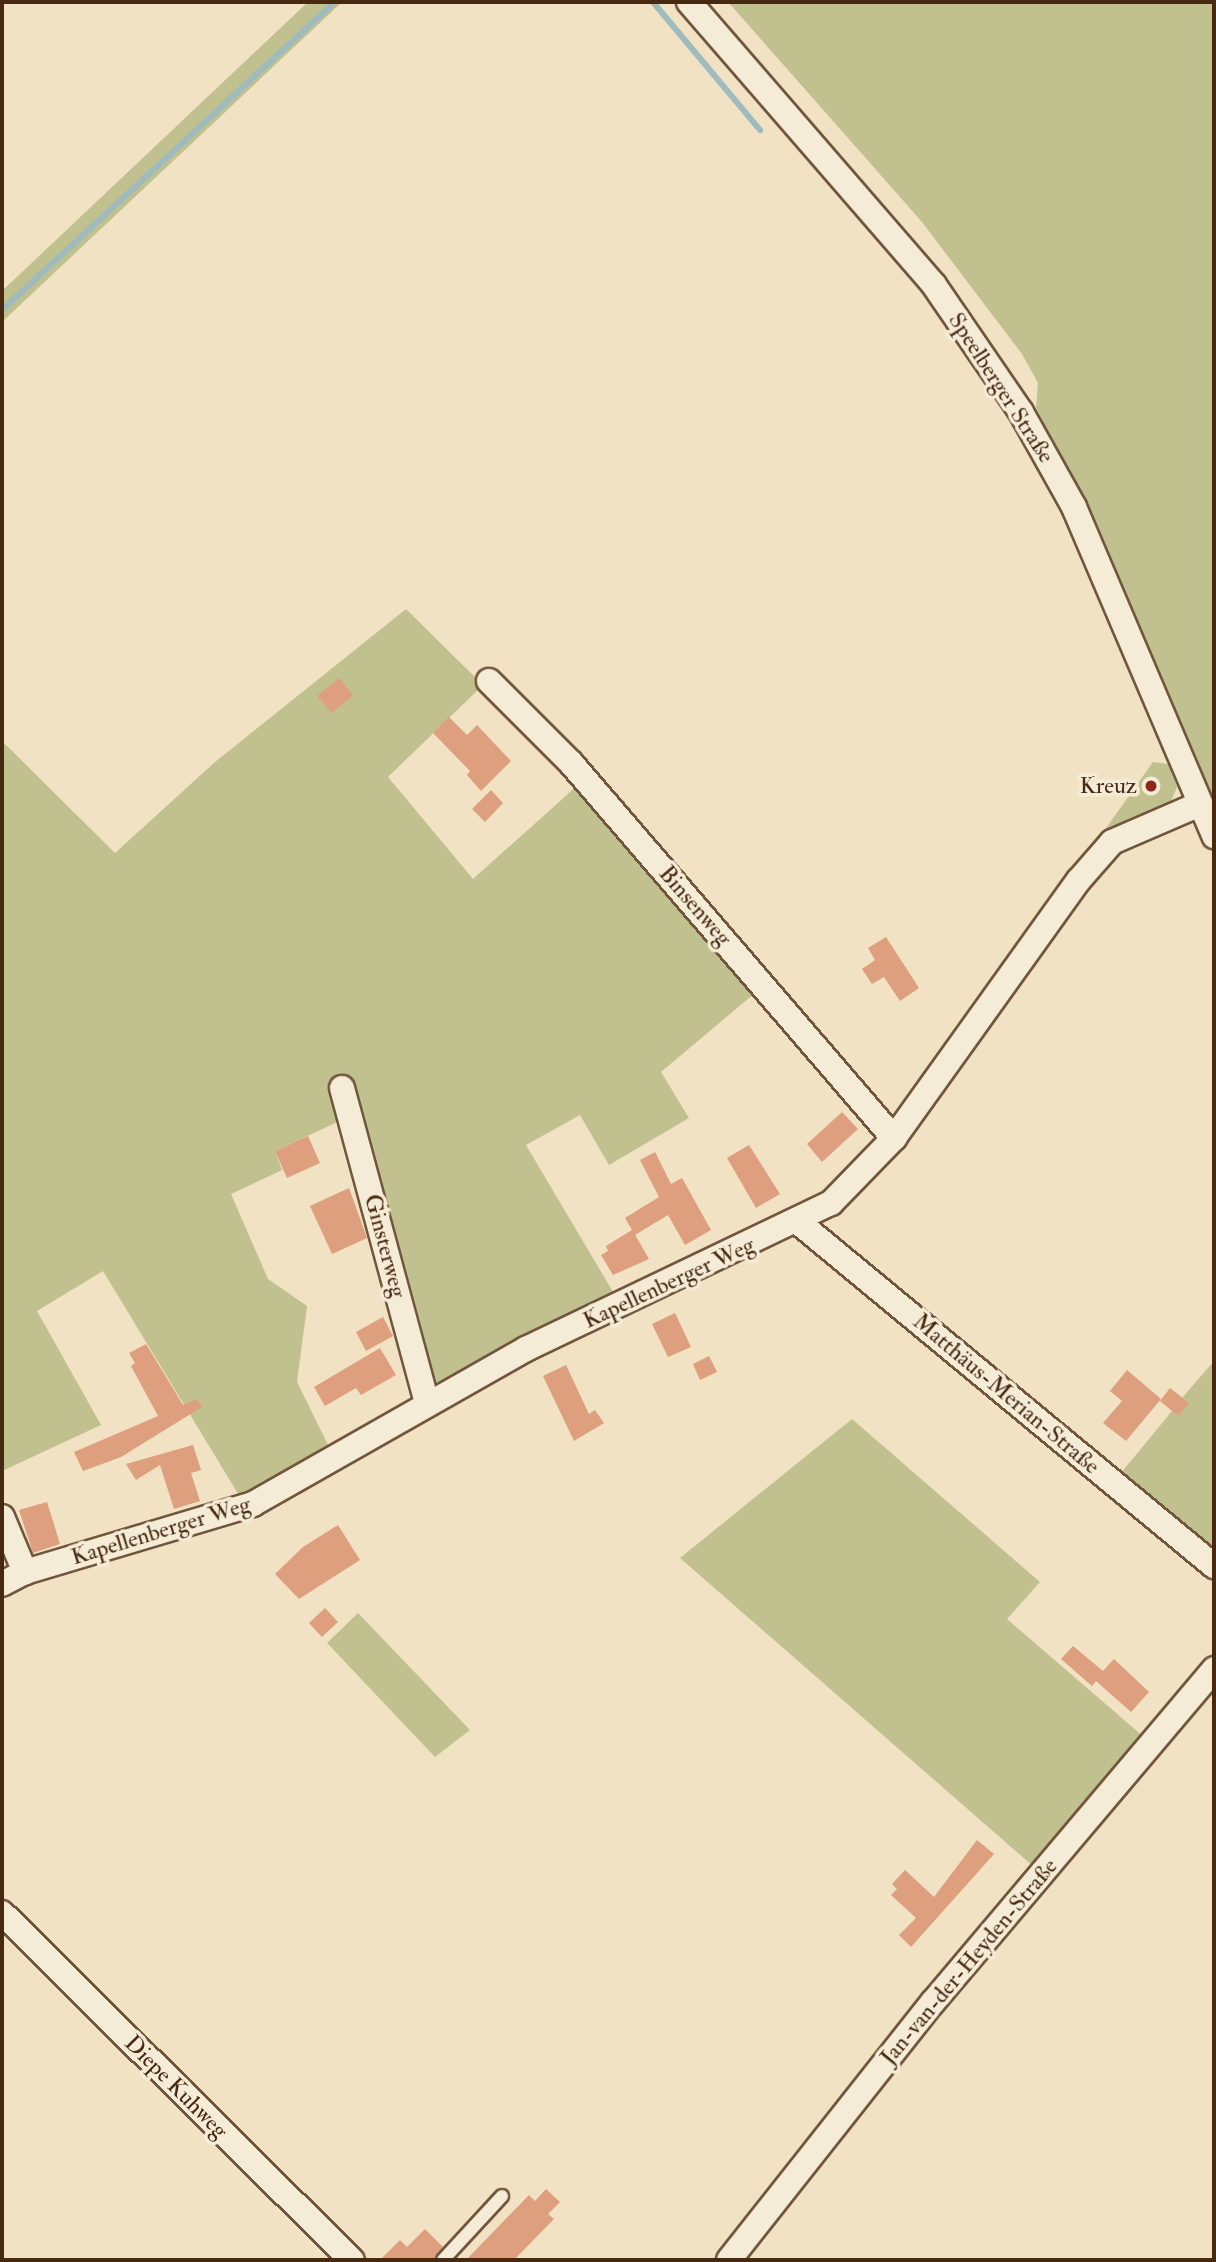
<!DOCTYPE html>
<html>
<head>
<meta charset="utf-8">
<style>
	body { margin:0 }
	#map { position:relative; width:1216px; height:2262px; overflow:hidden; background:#f0e2c2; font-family:"IM FELL Double Pica",serif }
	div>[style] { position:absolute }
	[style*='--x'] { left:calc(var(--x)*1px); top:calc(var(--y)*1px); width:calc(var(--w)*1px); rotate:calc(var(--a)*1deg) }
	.green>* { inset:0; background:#c0c18f }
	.stream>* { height:6px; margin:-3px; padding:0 3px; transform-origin:3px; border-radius:3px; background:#9fbbbe }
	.building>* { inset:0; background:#dd9f7e }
	.roads { filter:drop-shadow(2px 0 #71563c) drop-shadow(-2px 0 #71563c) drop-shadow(0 2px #71563c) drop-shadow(0 -2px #71563c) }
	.service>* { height:12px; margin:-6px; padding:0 6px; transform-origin:6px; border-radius:6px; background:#f5ecd7 }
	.minor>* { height:24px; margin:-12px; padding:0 12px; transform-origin:12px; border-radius:12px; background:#f5ecd7 }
	.dots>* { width:19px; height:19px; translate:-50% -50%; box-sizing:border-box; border:4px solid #f5ecd7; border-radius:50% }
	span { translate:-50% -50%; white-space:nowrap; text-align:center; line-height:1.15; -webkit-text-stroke:7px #f5ecd7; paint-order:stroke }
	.street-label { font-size:23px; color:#472810 }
	.poi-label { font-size:23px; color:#472810 }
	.right { translate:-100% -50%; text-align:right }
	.frame { position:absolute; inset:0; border:4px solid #472810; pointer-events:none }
</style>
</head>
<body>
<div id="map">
	<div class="green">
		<div style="clip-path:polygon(308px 2px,342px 2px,2px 322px,2px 291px)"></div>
		<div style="clip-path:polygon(728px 2px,1214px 2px,1214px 799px,1094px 519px,1036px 408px,1038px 383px,1022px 354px,922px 222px)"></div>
		<div style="clip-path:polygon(406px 609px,483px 685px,388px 777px,473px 879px,579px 784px,755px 993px,661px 1072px,689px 1118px,609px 1165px,580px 1115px,526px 1145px,616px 1297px,438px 1390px,429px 1386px,344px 1119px,275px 1151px,282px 1170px,231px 1194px,268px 1279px,307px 1306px,297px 1382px,330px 1449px,240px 1497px,103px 1271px,37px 1311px,101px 1425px,2px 1471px,2px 741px,115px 853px,215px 762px)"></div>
		<div style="clip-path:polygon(1153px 762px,1168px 764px,1177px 787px,1169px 806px,1087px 855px)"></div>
		<div style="clip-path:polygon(1214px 1361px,1214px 1548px,1121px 1473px,1172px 1411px,1178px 1416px,1188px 1403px,1182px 1398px)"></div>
		<div style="clip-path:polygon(852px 1419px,1040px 1582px,1007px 1619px,1145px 1738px,1034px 1867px,680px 1558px)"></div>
		<div style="clip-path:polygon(358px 1613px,470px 1730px,435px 1757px,327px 1643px)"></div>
	</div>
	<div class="stream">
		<div style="--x:653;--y:2;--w:167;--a:50.1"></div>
		<div style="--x:2;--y:310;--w:454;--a:-42.8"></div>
	</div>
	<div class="building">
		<div style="clip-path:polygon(339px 678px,353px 695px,332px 713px,317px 696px)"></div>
		<div style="clip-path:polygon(449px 717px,467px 735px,477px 725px,511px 761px,481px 791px,467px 775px,470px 771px,433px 733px)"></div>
		<div style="clip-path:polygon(491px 790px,503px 803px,485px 822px,472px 809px)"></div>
		<div style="clip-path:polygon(886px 937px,919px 988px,900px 1001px,884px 977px,872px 984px,862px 969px,875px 960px,868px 948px)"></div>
		<div style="clip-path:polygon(842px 1112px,858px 1129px,822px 1162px,807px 1144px)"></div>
		<div style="clip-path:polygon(308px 1136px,320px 1163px,287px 1178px,275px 1151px)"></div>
		<div style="clip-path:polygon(749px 1145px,780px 1194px,756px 1208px,727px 1158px)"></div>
		<div style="clip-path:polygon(655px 1152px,671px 1184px,682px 1178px,711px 1230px,685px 1245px,668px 1215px,635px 1235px,633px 1231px,649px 1259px,613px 1275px,601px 1255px,608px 1251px,606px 1246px,632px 1230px,625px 1218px,659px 1197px,640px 1160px)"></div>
		<div style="clip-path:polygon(349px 1188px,367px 1238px,332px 1254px,310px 1206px)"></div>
		<div style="clip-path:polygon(675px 1313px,691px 1347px,668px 1357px,652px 1324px)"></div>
		<div style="clip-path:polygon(383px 1317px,393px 1336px,366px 1351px,356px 1332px)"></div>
		<div style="clip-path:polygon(146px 1344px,183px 1405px,197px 1399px,202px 1407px,121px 1457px,83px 1471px,74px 1452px,158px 1416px,131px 1366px,135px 1363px,129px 1353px)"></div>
		<div style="clip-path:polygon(380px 1348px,396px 1375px,361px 1395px,356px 1388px,325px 1406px,314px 1387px)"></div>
		<div style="clip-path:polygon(709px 1356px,717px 1372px,700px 1380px,693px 1364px)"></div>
		<div style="clip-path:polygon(566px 1365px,589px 1414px,595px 1410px,604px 1423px,574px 1441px,543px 1376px)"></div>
		<div style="clip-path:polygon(1127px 1370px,1161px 1399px,1126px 1441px,1103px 1423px,1122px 1401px,1110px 1391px)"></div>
		<div style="clip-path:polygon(1170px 1388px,1189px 1403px,1178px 1416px,1160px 1401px)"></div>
		<div style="clip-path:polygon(193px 1445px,201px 1470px,191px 1473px,200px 1501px,174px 1509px,160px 1465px,136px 1480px,126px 1464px)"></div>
		<div style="clip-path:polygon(47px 1502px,60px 1544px,33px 1553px,19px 1510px)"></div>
		<div style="clip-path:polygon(338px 1525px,360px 1560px,299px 1599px,275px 1574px,303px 1547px)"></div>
		<div style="clip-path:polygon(325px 1608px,338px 1622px,322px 1637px,309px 1623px)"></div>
		<div style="clip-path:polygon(1073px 1646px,1103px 1671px,1114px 1659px,1149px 1692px,1131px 1712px,1096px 1681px,1092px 1686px,1061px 1659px)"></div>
		<div style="clip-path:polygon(977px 1840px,994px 1854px,911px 1947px,899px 1935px,916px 1918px,891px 1895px,897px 1889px,892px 1884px,905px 1870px,934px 1897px)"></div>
		<div style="clip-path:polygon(546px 2189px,560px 2202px,548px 2214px,554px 2219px,514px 2260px,466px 2260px,529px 2195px,535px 2201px)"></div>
		<div style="clip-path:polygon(425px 2229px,443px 2247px,434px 2260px,380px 2260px,400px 2240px,407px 2247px)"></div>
	</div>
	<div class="roads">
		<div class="service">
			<div style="--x:443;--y:2260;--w:87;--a:-47.3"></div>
		</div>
		<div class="minor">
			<div style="--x:689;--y:2;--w:374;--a:49.1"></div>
			<div style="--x:934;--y:285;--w:154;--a:55.6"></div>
			<div style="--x:1021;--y:412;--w:109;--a:60.8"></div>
			<div style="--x:1074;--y:507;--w:358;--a:66.9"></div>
			<div style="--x:489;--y:681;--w:116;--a:45"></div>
			<div style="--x:571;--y:763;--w:495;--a:49.3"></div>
			<div style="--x:342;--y:1088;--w:327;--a:74.9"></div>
			<div style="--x:798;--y:1222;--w:540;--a:39.59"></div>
			<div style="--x:2;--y:1517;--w:60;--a:67.3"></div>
			<div style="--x:2;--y:1584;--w:26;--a:-28"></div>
			<div style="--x:25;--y:1572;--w:238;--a:-16.6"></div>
			<div style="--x:253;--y:1504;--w:314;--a:-29.6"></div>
			<div style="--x:526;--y:1349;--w:338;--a:-25.6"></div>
			<div style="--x:831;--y:1203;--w:91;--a:-45.9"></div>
			<div style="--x:894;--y:1138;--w:317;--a:-54.4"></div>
			<div style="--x:1079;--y:880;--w:50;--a:-49"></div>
			<div style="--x:1112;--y:842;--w:96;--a:-23.4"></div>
			<div style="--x:2;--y:1913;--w:493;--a:44.8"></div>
			<div style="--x:729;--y:2260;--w:329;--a:-51.7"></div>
			<div style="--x:933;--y:2002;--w:436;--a:-49.8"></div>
		</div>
	</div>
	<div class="dots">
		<div style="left:1151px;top:786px;background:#8f2418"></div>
	</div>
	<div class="street-label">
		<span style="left:1001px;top:388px;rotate:57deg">Speelberger Straße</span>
		<span style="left:695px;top:906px;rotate:49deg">Binsenweg</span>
		<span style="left:385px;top:1246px;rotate:75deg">Ginsterweg</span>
		<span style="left:669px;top:1283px;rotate:-25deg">Kapellenberger Weg</span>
		<span style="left:1006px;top:1394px;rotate:40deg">Matthäus-Merian-Straße</span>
		<span style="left:161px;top:1531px;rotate:-17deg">Kapellenberger Weg</span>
		<span style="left:969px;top:1962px;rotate:-50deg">Jan-van-der-Heyden-Straße</span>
		<span style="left:176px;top:2087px;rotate:45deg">Diepe Kuhweg</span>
	</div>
	<div class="poi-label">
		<span class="right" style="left:1137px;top:786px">Kreuz</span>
	</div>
	<div class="frame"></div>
</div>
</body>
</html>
